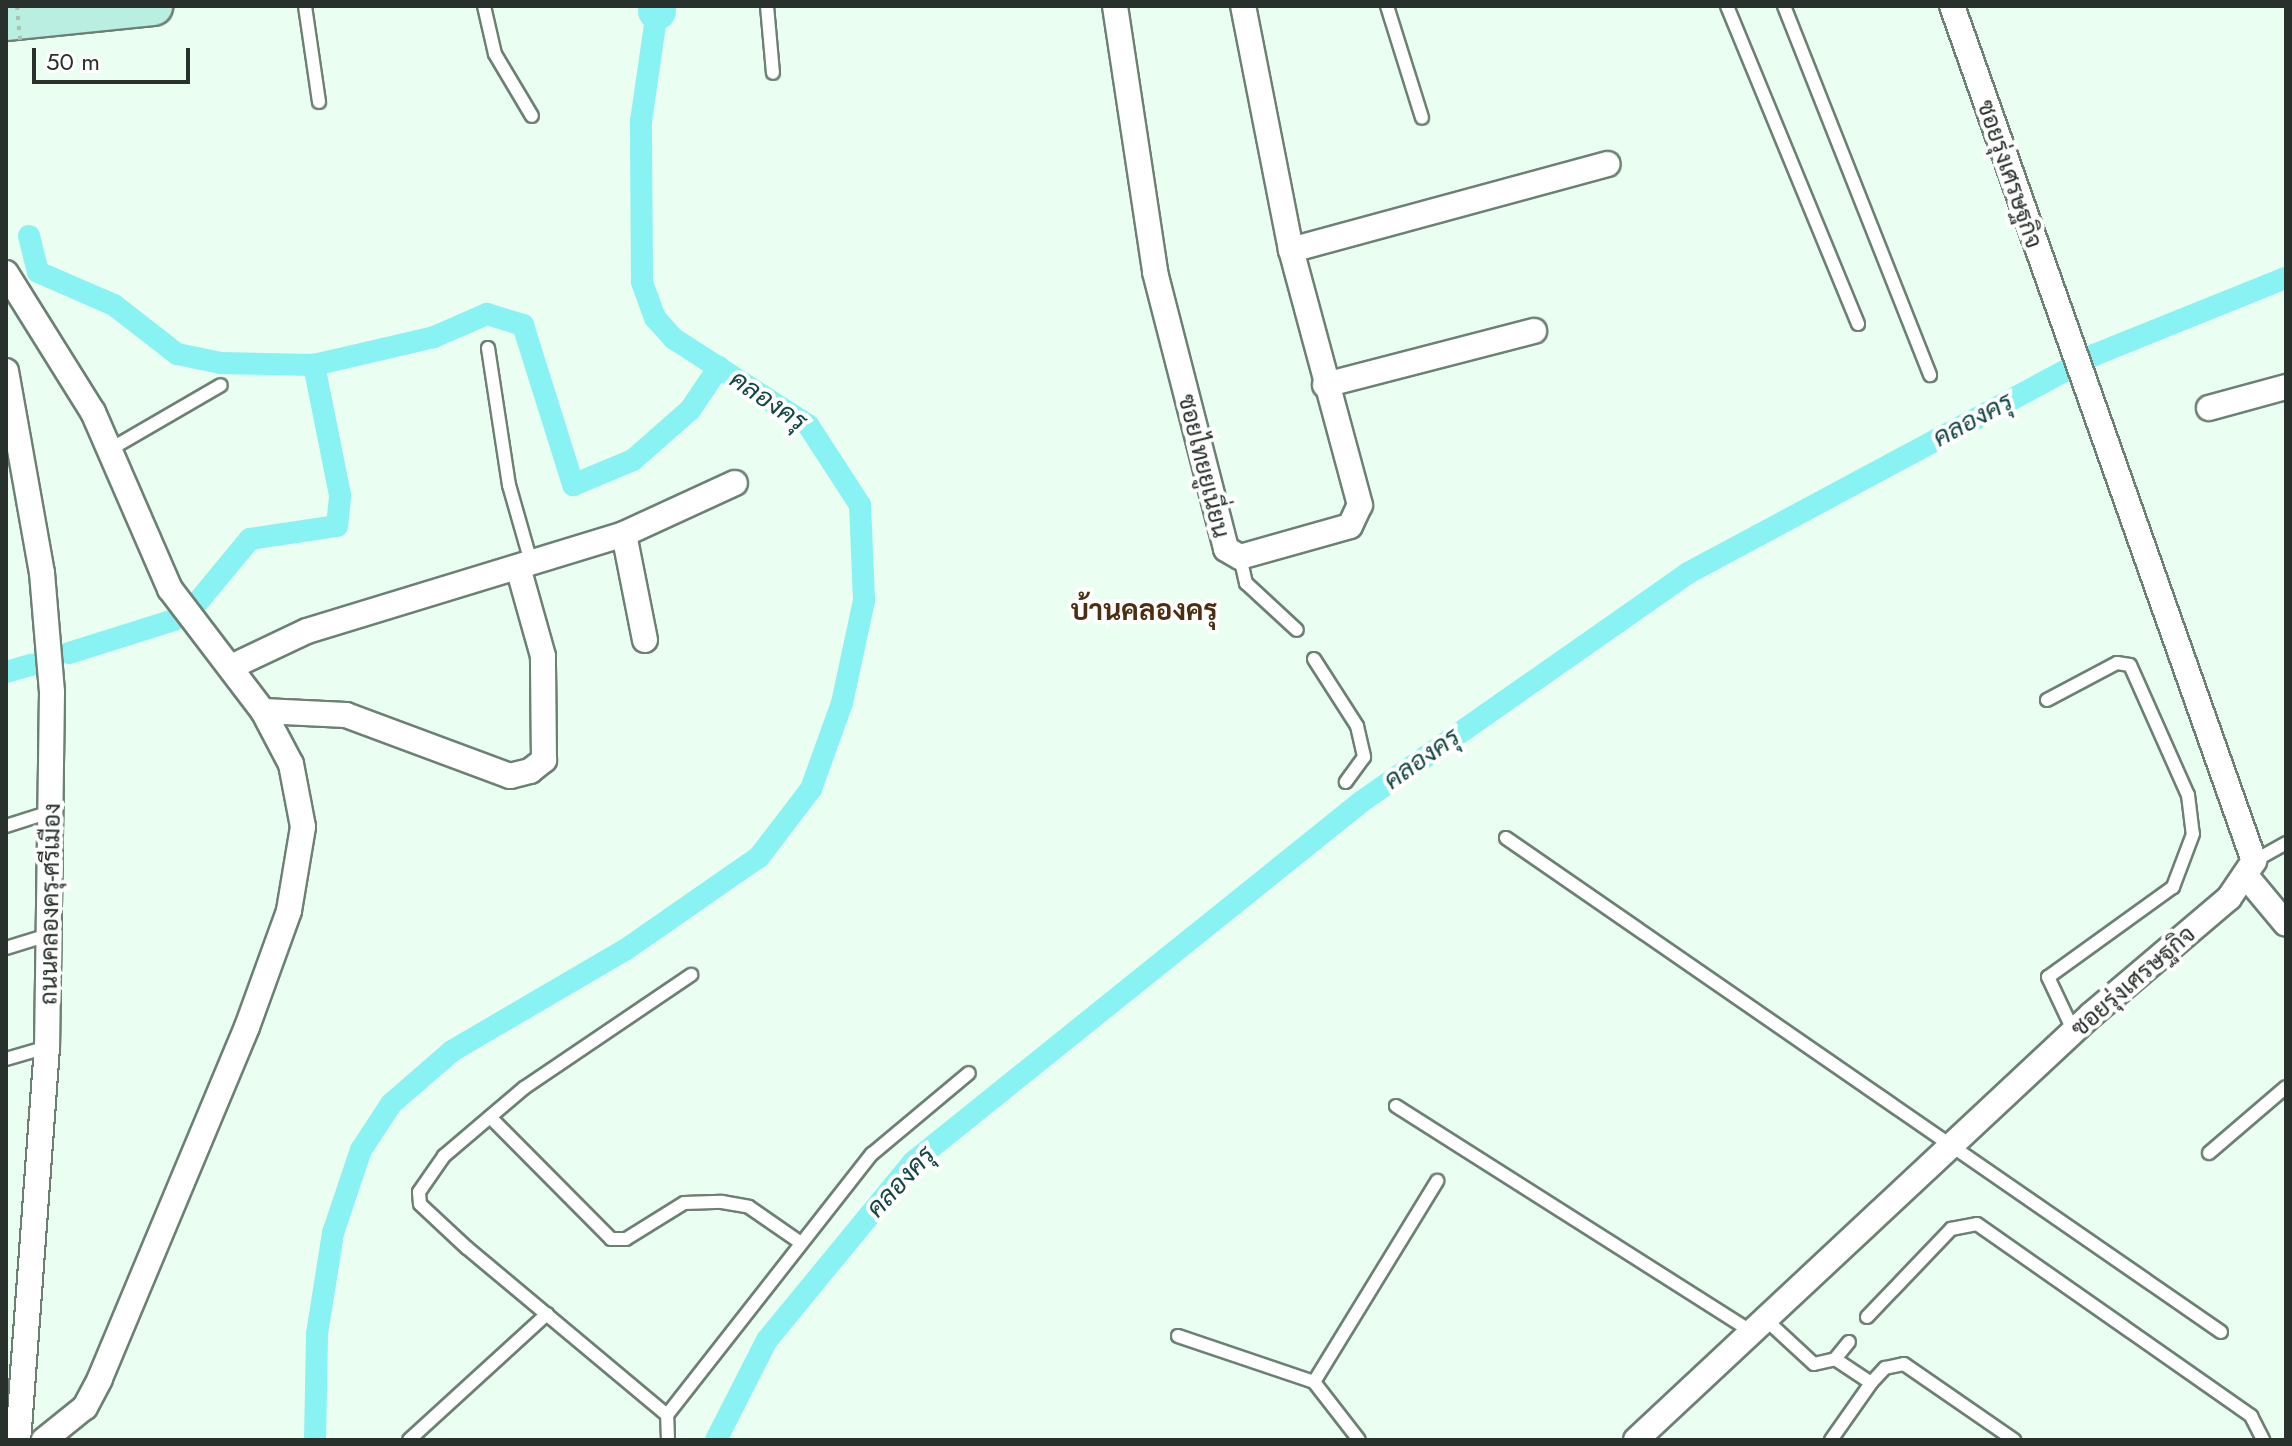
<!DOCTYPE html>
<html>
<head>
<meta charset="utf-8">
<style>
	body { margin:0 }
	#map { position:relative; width:2292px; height:1446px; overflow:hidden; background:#eafef1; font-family:Jost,Sarabun,sans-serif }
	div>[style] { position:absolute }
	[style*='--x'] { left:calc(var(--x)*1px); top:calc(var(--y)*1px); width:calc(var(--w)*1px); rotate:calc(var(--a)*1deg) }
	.canal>* { height:22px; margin:-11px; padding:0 11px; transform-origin:11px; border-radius:11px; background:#89f2f2 }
	.river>* { height:38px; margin:-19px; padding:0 19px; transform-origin:19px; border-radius:19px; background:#89f2f2 }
	.roads { filter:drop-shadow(2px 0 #6c8174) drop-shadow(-2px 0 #6c8174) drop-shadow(0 2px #6c8174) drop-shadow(0 -2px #6c8174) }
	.service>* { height:12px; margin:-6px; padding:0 6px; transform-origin:6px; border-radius:6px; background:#fff }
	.minor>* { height:24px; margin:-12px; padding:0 12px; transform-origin:12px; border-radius:12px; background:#fff }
	.primary>* { height:38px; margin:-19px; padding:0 19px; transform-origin:19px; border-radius:19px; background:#b9eee0 }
	.path-bridge>* { height:4px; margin-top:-2px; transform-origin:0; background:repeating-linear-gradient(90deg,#aebfb4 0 4px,transparent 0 10px) }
	span { translate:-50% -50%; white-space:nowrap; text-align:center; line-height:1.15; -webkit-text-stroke:8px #fff; paint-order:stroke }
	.street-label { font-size:24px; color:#28312b }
	.water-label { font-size:26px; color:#154646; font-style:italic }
	.quarter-label { font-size:28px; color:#4c2f12; font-weight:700 }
	.frame { position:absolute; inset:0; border:8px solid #28312b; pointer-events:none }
	.scale { position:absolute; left:32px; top:48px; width:158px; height:36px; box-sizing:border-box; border:4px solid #28312b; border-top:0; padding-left:10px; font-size:24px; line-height:28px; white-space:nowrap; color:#28312b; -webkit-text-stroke:6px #fff; paint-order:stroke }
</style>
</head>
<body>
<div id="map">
	<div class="canal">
		<div style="--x:29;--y:236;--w:37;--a:76"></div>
		<div style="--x:38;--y:272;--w:83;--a:23.5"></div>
		<div style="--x:114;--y:305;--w:80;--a:37.9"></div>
		<div style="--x:177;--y:354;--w:45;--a:11.6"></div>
		<div style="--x:221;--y:363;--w:93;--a:1.2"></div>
		<div style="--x:314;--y:365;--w:123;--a:-13.1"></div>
		<div style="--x:434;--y:337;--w:58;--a:-23.5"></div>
		<div style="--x:487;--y:314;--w:38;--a:17"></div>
		<div style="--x:523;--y:325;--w:168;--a:72.6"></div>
		<div style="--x:573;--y:485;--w:65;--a:-22.6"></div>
		<div style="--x:633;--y:460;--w:76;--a:-41.3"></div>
		<div style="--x:690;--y:410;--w:52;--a:-56"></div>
		<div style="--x:192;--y:609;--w:91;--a:-50.4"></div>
		<div style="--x:250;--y:539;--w:88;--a:-8.5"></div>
		<div style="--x:337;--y:526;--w:31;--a:-84"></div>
		<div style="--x:340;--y:495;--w:133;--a:-101.3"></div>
		<div style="--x:69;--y:653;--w:110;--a:-17.4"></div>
		<div style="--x:6;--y:672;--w:26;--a:-16"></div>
		<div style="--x:315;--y:1440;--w:106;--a:-88.9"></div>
		<div style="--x:317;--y:1334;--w:102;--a:-81"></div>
		<div style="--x:333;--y:1233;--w:88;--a:-71.4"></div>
		<div style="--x:361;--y:1150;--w:55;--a:-56.9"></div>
		<div style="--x:391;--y:1104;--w:81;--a:-41"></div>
		<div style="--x:452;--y:1051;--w:200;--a:-30.3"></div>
		<div style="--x:625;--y:950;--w:163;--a:-34.8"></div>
		<div style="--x:759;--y:857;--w:86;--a:-52.6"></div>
		<div style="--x:811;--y:789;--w:91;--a:-70.2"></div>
		<div style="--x:842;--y:703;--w:105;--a:-77.9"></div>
		<div style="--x:864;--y:600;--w:95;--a:-92.4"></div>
		<div style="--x:860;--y:505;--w:95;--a:-123"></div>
		<div style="--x:808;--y:425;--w:159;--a:-147.3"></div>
		<div style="--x:674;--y:339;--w:28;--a:-132"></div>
		<div style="--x:655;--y:318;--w:38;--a:-110"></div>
		<div style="--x:642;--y:282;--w:161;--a:-90.4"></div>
		<div style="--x:641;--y:121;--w:111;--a:-81.7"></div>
		<div style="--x:716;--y:1440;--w:112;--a:-63"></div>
		<div style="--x:767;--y:1340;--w:230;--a:-50.6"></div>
		<div style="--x:913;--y:1162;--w:575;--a:-38.78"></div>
		<div style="--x:1361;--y:802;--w:399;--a:-35"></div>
		<div style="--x:1688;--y:573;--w:461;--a:-28.2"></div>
		<div style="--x:2094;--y:355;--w:207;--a:-21.9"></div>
	</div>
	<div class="river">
		<div style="--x:657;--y:11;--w:5;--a:-90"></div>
	</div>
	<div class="roads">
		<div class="service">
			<div style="--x:305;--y:6;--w:97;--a:81.7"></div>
			<div style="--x:484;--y:6;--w:49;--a:77.1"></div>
			<div style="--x:495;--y:54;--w:72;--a:59.2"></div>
			<div style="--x:767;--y:6;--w:67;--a:84.9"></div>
			<div style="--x:1387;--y:6;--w:117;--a:72.6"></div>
			<div style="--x:1727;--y:6;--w:344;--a:67.6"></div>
			<div style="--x:1784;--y:6;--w:397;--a:68.4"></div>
			<div style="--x:488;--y:348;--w:139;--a:81.3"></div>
			<div style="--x:509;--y:485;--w:80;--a:74.1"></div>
			<div style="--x:109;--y:450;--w:129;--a:-30.1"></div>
			<div style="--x:1240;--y:557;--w:27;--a:77"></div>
			<div style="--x:1246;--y:583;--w:69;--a:42.7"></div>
			<div style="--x:1314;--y:659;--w:80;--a:57.3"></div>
			<div style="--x:1357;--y:726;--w:32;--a:77"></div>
			<div style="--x:1364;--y:757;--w:31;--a:126"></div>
			<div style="--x:2047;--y:700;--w:79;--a:-27.9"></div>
			<div style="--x:2117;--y:663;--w:13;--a:9"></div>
			<div style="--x:2130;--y:665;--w:142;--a:66"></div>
			<div style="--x:2188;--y:795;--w:39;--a:83"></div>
			<div style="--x:2193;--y:834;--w:57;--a:110.7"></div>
			<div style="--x:2173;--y:887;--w:154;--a:144.2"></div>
			<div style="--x:2048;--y:977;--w:61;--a:64.7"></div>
			<div style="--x:6;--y:826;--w:49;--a:-17.7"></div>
			<div style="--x:1506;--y:838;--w:869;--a:34.64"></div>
			<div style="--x:2254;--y:861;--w:37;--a:-29"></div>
			<div style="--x:6;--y:948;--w:44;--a:-17.2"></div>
			<div style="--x:6;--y:1059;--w:43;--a:-16.3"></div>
			<div style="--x:1396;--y:1106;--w:418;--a:32.4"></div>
			<div style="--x:490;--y:1117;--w:172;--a:45.2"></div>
			<div style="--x:611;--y:1239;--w:15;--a:0"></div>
			<div style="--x:626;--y:1239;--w:68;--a:-31.8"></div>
			<div style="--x:684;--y:1203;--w:38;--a:-2"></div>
			<div style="--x:722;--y:1202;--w:27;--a:10"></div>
			<div style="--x:749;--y:1207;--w:63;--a:34.7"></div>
			<div style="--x:2209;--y:1153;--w:101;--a:-40.6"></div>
			<div style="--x:1763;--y:1317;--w:69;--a:42.7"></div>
			<div style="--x:1814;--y:1364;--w:22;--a:-13"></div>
			<div style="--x:1835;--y:1359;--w:22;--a:-51"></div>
			<div style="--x:1867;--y:1317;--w:122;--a:-46.3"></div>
			<div style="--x:1951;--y:1229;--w:26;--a:-11"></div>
			<div style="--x:1977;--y:1224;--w:335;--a:35"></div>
			<div style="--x:2251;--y:1416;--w:27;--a:63"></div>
			<div style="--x:1178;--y:1336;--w:144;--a:18.7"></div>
			<div style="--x:1314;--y:1382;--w:73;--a:52.2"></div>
			<div style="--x:1835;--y:1359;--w:43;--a:33.7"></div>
			<div style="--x:1871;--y:1383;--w:21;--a:-47"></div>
			<div style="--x:1885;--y:1368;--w:19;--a:-12"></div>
			<div style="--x:1904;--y:1364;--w:134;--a:34.6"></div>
			<div style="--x:1314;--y:1382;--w:236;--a:-58.5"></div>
			<div style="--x:667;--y:1415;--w:332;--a:-51.9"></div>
			<div style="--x:872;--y:1154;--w:126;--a:-39.9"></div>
			<div style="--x:409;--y:1440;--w:187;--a:-42.4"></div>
			<div style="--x:668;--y:1440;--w:25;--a:-92"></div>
			<div style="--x:667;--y:1415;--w:261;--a:-140.1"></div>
			<div style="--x:467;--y:1248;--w:64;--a:-136.9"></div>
			<div style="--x:420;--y:1204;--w:12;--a:-95"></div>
			<div style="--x:419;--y:1192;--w:44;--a:-55.2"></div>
			<div style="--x:444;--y:1156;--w:105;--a:-40.4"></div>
			<div style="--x:524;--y:1088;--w:202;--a:-34.1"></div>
			<div style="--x:1831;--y:1440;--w:70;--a:-54.9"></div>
		</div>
		<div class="minor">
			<div style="--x:1115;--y:6;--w:269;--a:81.4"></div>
			<div style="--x:1155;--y:272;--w:286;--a:75.6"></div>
			<div style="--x:1226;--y:549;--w:16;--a:30"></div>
			<div style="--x:1240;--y:557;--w:114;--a:-15.7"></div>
			<div style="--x:1350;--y:526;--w:23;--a:-65"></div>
			<div style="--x:1360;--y:505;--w:264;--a:-105.1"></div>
			<div style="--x:1291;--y:250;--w:249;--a:-101.1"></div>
			<div style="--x:1291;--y:250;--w:328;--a:-15.2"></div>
			<div style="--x:6;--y:273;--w:164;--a:58"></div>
			<div style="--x:93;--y:412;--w:193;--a:66.5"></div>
			<div style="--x:170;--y:589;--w:153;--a:52.7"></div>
			<div style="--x:263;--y:711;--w:60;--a:62.2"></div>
			<div style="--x:291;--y:764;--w:64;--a:79.2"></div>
			<div style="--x:303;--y:827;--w:85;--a:99.5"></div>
			<div style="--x:289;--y:911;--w:123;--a:109.9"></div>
			<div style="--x:247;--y:1027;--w:381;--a:112.7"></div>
			<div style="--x:100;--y:1379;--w:32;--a:118"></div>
			<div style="--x:85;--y:1407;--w:53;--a:141.2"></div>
			<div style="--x:6;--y:371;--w:205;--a:79.9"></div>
			<div style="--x:42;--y:573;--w:119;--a:85.2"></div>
			<div style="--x:52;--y:692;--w:355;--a:90.8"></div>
			<div style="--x:47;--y:1047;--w:394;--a:94.2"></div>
			<div style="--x:1325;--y:385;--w:216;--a:-14.5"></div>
			<div style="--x:2209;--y:408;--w:80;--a:-15.3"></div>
			<div style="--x:624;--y:534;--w:108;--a:78.8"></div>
			<div style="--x:233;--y:666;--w:82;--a:-25.3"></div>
			<div style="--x:307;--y:631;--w:332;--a:-17"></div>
			<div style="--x:624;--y:534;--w:122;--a:-24.7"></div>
			<div style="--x:263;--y:711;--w:83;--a:2.8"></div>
			<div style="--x:346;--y:715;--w:175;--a:20.4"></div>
			<div style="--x:510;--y:776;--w:21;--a:-14"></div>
			<div style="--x:530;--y:771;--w:18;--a:-38"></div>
			<div style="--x:544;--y:760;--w:104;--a:-90.6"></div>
			<div style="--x:543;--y:656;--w:92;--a:-105.7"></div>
			<div style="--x:2246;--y:876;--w:62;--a:50.2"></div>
			<div style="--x:1636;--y:1440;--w:623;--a:-43.05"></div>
			<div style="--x:2091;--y:1015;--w:181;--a:-40.3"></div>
			<div style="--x:2229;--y:898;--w:45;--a:-56"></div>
			<div style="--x:2254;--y:861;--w:907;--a:-109.45"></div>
		</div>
		<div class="primary">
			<div style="--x:6;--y:21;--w:148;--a:-5.8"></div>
		</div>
	</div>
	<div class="path-bridge">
		<div style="--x:17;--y:6;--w:35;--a:85"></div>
	</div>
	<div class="street-label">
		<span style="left:2010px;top:174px;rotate:71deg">ซอยรุ่งเศรษฐกิจ</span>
		<span style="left:1204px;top:466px;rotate:76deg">ซอยไทยยูเนี่ยน</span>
		<span style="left:50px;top:904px;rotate:-89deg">ถนนคลองครุ-ศรีเมือง</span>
		<span style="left:2133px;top:981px;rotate:-41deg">ซอยรุ่งเศรษฐกิจ</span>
	</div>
	<div class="water-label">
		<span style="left:768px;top:401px;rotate:34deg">คลองครุ</span>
		<span style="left:1973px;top:420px;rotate:-28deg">คลองครุ</span>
		<span style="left:1422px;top:759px;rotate:-35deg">คลองครุ</span>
		<span style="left:901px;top:1182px;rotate:-47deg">คลองครุ</span>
	</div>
	<div class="quarter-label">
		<span style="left:1144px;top:611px">บ้านคลองครุ</span>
	</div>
	<div class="frame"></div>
	<div class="scale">50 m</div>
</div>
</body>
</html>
